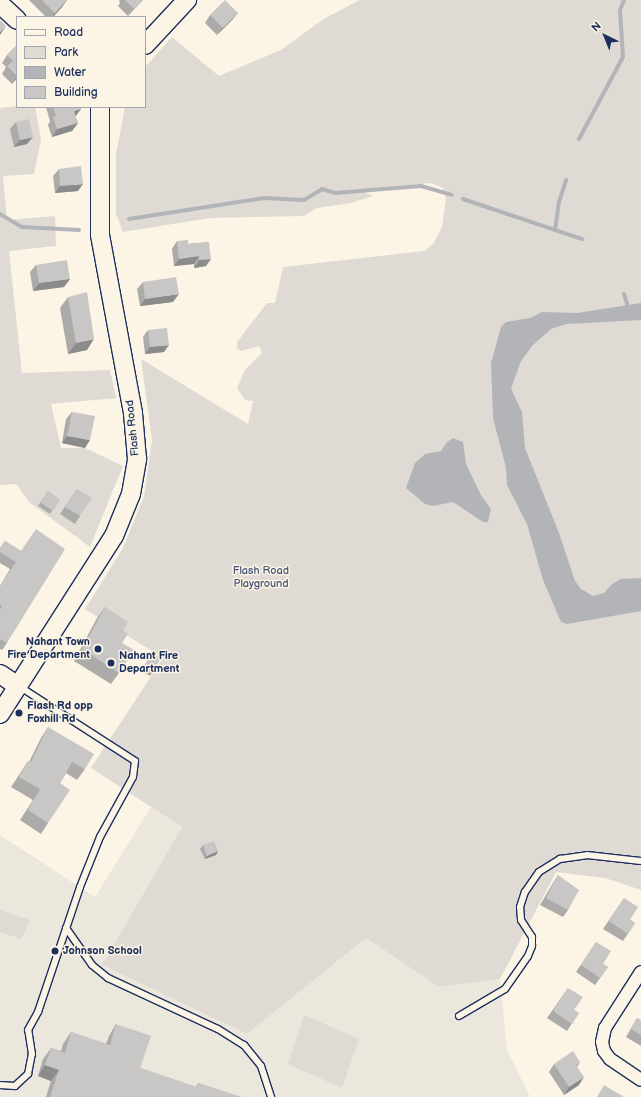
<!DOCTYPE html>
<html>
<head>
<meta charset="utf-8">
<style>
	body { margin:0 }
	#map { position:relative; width:641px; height:1097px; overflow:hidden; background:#fcf5e5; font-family:"Balsamiq Sans",sans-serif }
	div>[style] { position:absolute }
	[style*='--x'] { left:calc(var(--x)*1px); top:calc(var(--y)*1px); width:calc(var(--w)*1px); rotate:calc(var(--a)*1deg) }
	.built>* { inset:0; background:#ece7dc }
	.green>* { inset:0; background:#dfdbd4 }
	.water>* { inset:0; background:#b2b4b8 }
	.stream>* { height:4px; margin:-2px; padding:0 2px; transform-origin:2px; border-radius:2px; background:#b2b4b8 }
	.roads { filter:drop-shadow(1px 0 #1b2f5e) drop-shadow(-1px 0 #1b2f5e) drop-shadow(0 1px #1b2f5e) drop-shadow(0 -1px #1b2f5e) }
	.lane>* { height:6px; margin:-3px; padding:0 3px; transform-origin:3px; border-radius:3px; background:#fcf5e5 }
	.street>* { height:12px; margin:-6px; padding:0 6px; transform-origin:6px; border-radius:6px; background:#fcf5e5 }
	.secondary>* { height:18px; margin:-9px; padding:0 9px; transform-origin:9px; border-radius:9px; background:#fcf5e5 }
	.wall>* { inset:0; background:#acabaa }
	.shaded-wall>* { inset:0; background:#8c8b8b }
	.building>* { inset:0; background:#c8c7c6 }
	.dots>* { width:11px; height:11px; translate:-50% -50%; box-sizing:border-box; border:2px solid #fcf5e5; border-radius:50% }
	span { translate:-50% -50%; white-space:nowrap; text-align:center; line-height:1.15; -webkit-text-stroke:3px #fcf5e5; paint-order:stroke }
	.street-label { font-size:11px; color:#1b2f5e }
	.park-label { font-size:11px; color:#425176 }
	.poi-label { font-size:11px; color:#1b2f5e; font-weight:700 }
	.right { translate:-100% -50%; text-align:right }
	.left { translate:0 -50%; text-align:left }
	.legend { position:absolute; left:16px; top:16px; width:130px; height:92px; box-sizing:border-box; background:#fcf5e5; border:1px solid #a2a6af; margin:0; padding:5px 7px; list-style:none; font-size:12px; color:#1b2f5e }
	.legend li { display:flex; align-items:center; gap:8px; height:20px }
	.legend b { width:20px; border:1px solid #a2a6af }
	.north { position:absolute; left:585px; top:16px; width:40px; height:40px; -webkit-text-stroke:3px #fcf5e5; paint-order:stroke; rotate:317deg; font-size:11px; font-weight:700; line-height:16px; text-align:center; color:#1b2f5e }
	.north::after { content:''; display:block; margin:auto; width:14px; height:18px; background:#1b2f5e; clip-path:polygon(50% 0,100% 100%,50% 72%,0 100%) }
</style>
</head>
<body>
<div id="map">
	<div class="built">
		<div style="clip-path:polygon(151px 807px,182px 827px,102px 965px,247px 1034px,366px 938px,439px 987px,500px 979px,507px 1050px,530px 1097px,0 1097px,0 835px,95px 897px)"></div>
	</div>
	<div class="green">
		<div style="clip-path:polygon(360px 0,641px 0,641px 890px,605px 878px,556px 872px,500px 979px,439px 987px,366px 938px,247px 1034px,102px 965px,182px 827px,91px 768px,163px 658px,85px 609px,123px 548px,144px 496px,152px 440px,141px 359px,248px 424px,253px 401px,245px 400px,237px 388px,245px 370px,262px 353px,259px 346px,241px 351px,237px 348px,237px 342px,267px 303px,275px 303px,283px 267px,424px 251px,434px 243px,442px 227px,446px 199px,443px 188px,431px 183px,358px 190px,373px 196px,351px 203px,317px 208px,304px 216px,210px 218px,123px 232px,116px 214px,116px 154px,125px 107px,145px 107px,145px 67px,172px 37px,219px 76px,281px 50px,325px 18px)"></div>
		<div style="clip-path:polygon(17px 106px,35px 107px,41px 139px,34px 174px,3px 176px,7px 220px,55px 216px,56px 246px,9px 251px,22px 373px,110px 370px,116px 398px,51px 404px,61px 448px,85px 448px,123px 466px,90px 547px,29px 502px,16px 484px,0 485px,0 108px)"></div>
		<div style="clip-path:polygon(0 910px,30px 920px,21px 939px,0 932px)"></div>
		<div style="clip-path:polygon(304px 1015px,359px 1039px,342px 1088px,288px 1064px)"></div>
	</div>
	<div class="water">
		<div style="clip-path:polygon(641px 303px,641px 320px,566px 324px,551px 329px,532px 346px,521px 361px,511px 389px,522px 412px,525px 448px,559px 533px,575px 581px,581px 589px,593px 596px,604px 593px,612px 584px,621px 579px,641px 578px,641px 611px,567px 624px,561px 622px,543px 580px,527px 524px,507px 485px,506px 468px,493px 418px,491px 363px,501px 327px,506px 322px,530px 318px,542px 312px,577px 313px)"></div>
		<div style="clip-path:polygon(453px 438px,463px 442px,466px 464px,481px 495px,491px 509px,488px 522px,483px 522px,453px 502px,433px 506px,425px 504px,406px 488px,415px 463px,425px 454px,441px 451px,447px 442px)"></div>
	</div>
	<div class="stream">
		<div style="--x:579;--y:139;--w:93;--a:-61.8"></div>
		<div style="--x:623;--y:57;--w:47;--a:-93.7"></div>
		<div style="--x:620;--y:10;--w:11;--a:-68"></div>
		<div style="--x:463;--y:199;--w:126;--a:18.6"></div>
		<div style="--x:0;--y:214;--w:26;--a:31"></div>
		<div style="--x:22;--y:227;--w:57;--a:3"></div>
		<div style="--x:129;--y:219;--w:137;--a:-8.8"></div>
		<div style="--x:264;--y:198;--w:40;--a:2.9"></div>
		<div style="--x:304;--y:200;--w:21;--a:-31"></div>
		<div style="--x:322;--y:189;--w:14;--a:17"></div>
		<div style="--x:335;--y:193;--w:86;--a:-4.7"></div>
		<div style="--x:421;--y:186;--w:32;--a:16"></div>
		<div style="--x:555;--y:230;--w:28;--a:-82"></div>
		<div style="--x:559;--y:202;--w:23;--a:-72"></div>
		<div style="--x:624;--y:294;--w:17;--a:73"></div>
	</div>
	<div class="roads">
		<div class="lane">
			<div style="--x:66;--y:928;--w:45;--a:54.9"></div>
			<div style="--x:92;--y:965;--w:21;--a:39"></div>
			<div style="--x:108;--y:978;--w:121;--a:24.9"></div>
			<div style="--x:218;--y:1029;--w:31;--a:32"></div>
			<div style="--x:244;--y:1045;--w:27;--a:51"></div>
			<div style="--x:261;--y:1066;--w:33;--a:72"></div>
			<div style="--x:459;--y:1016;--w:53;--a:-30.4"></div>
			<div style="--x:505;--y:989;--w:40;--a:-55.1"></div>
			<div style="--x:528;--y:956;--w:11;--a:-68"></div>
			<div style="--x:532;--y:946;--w:9;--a:-90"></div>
			<div style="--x:532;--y:937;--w:20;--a:-123"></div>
			<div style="--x:521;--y:920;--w:13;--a:-94"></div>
			<div style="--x:520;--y:907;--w:16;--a:-72"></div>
			<div style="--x:525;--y:892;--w:24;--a:-55"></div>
			<div style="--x:539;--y:872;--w:25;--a:-32"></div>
			<div style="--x:560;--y:859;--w:27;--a:-8"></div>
			<div style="--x:587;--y:855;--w:54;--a:6.3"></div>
			<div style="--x:0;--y:1085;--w:15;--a:4"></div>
			<div style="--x:15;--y:1086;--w:18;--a:-43"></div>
			<div style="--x:28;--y:1074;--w:20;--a:-79"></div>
			<div style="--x:32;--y:1054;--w:24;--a:-99"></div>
			<div style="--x:28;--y:1030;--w:21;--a:-61"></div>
			<div style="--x:38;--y:1012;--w:132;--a:-71.4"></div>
			<div style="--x:80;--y:887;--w:54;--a:-68.2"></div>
			<div style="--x:100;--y:837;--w:68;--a:-61.2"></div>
			<div style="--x:133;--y:777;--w:16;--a:-83"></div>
			<div style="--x:135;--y:761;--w:137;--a:-147.2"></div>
		</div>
		<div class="street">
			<div style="--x:641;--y:972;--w:67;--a:122.7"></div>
			<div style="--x:605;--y:1028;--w:14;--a:102"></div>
			<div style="--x:602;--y:1042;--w:9;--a:77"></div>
			<div style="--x:604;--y:1051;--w:10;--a:53"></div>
			<div style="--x:610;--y:1059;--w:37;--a:34"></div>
		</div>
		<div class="secondary">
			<div style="--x:0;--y:4;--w:23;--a:43"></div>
			<div style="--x:145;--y:45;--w:62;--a:-47"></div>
			<div style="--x:0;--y:674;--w:22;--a:34"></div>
			<div style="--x:0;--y:714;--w:211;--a:-57.4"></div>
			<div style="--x:114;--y:536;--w:45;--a:-68"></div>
			<div style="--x:131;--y:494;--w:36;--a:-80"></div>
			<div style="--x:137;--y:459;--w:46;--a:-95"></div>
			<div style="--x:133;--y:413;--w:181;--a:-100.5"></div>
			<div style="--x:100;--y:235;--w:128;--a:-90"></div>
		</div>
	</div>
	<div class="wall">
		<div style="clip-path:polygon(29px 0,67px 0,62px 7px,53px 17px,46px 17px)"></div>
		<div style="clip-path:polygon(120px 0,143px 0,128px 16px,118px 6px,120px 3px,119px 1px)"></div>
		<div style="clip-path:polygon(238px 13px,232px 20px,217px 35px,205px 23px,210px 15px)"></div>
		<div style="clip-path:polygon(17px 45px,17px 78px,12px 84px,2px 74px,6px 67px,2px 63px,7px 55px)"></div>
		<div style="clip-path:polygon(46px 107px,80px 107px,81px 109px,75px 116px,78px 123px,72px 131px,52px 137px,48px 125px,50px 121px)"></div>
		<div style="clip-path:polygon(16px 122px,27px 144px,14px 147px,10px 129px)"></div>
		<div style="clip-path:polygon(59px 169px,78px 191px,55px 193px,53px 176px)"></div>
		<div style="clip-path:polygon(177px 241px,188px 244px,209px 242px,206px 266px,194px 268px,194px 264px,174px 266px,172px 249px)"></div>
		<div style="clip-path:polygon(36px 265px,70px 279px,64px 287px,33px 291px,30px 272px)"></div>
		<div style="clip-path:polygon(143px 282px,173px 302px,140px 306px,137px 289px)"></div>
		<div style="clip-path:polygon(68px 297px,87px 350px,68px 354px,60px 308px)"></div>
		<div style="clip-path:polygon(148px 330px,164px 352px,145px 354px,143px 337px)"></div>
		<div style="clip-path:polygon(72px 412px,85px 448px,62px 443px,66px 419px)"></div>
		<div style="clip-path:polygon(77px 489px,80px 516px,75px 524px,60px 514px)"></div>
		<div style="clip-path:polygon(48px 491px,60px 500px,50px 514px,38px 506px)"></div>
		<div style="clip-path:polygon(5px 541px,21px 551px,7px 643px,2px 650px,0 649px,0 586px,10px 569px,0 563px,0 548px)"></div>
		<div style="clip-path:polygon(105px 607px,123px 630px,122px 643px,119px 673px,111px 684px,74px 661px,97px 618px)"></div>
		<div style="clip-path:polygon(152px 653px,153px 672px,150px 676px,141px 671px)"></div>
		<div style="clip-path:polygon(48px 727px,85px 769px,77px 780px,66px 773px,60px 783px,48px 823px,41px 834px,20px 820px,33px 800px,11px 787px,21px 772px,28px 761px,29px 762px,41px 738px)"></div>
		<div style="clip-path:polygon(203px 845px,218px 851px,216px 855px,205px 859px,200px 849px)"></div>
		<div style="clip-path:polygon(558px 875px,568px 910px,563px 917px,540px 905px,553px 883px)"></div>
		<div style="clip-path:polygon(624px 898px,630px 920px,635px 923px,623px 941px,603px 929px)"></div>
		<div style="clip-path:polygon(596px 942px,603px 964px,608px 967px,595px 985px,576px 972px)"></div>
		<div style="clip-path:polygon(568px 988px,574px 1010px,579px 1013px,567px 1031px,547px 1018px)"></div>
		<div style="clip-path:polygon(637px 1018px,641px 1020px,641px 1046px,626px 1037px)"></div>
		<div style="clip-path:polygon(116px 1024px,140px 1068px,196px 1087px,198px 1083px,241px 1097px,46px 1097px,51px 1081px,38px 1076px,43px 1059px,51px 1048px,61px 1051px,63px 1044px,71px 1032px,106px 1044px,109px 1036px)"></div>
		<div style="clip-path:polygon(580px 1062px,577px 1067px,579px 1085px,564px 1095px,549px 1072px,554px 1064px)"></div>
	</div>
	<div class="shaded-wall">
		<div style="clip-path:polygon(67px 0,62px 7px,53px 17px,52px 17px,55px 13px)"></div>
		<div style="clip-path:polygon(238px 13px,232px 20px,217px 35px,223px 28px)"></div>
		<div style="clip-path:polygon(6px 26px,0 35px,0 32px)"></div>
		<div style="clip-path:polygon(17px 76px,17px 78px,12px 84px)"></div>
		<div style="clip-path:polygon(81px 109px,75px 117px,74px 111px)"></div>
		<div style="clip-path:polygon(78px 123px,72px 131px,52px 137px,57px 129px)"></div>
		<div style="clip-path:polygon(33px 137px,27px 144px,14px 147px,20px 140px)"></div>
		<div style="clip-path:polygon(83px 184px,78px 191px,55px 193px,60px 186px)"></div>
		<div style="clip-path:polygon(199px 256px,194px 264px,174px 266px,179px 259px)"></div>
		<div style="clip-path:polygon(211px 259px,206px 266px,194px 268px,199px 260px)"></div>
		<div style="clip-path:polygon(70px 279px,64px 287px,33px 291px,39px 283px)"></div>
		<div style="clip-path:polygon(179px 294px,173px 302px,140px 306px,145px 299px)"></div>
		<div style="clip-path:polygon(94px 339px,87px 350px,68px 354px,76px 343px)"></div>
		<div style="clip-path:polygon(169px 345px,164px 352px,145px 354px,150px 347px)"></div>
		<div style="clip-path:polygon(67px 436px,90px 440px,85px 448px,62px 443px)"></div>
		<div style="clip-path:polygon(218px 851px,216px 855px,205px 859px,207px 856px)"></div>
		<div style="clip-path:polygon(45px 1065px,59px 1070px,51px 1081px,38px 1076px)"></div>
		<div style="clip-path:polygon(584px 1077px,579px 1085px,564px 1095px,569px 1087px)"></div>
	</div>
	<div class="building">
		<div style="clip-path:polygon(42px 0,67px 0,55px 13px)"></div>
		<div style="clip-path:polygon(125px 0,142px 0,134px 9px)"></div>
		<div style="clip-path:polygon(225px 0,238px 13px,223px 28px,210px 15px)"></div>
		<div style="clip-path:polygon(0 20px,6px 26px,0 32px)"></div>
		<div style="clip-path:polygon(17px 45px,17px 76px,7px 66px,13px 61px,7px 55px)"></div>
		<div style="clip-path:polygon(53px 107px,80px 107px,81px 109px,74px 111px,78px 123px,57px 129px,53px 117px,56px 116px)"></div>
		<div style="clip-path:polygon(29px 119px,33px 137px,20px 140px,16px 122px)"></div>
		<div style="clip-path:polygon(81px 166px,83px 184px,60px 186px,59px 169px)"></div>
		<div style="clip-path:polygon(188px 240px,188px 244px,209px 242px,211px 259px,199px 260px,199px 256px,179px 259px,177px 241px)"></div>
		<div style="clip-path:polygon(67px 260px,70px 279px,39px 283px,36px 265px)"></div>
		<div style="clip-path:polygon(176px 277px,179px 294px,145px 299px,143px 282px)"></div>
		<div style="clip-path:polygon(87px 292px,94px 339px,76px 343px,68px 297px)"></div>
		<div style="clip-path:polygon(167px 328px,169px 345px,150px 347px,148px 330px)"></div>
		<div style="clip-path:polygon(72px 412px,95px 416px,90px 440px,67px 436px)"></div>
		<div style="clip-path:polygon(77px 489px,92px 498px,80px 516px,65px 507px)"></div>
		<div style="clip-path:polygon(48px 491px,60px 500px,53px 511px,40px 502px)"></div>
		<div style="clip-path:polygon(36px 529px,65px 549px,7px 643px,0 639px,0 610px,2px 606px,0 605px,0 586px,16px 562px,0 552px,0 548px,5px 541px,21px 551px)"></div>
		<div style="clip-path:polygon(105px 607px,128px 622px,123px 630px,128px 634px,122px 643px,134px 650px,119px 673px,82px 649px)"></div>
		<div style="clip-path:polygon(152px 653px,161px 658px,153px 672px,144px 667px)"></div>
		<div style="clip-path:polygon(48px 727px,94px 754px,85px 769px,72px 762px,60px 783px,70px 790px,48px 823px,28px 810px,40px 789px,19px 777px,28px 761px,31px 762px)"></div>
		<div style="clip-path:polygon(214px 841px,218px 851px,207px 856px,203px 845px)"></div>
		<div style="clip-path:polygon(558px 875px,579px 890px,568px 910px,546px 898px)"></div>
		<div style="clip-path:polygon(624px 898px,638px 907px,630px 920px,635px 923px,628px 934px,609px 921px)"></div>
		<div style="clip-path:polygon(596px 942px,611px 951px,603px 964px,608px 967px,600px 978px,581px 965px)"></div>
		<div style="clip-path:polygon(568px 988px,583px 997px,574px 1010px,579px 1013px,572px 1024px,553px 1011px)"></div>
		<div style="clip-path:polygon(637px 1018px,641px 1020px,641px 1035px,631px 1029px)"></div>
		<div style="clip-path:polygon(116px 1024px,151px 1036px,140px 1068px,197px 1087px,198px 1083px,241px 1097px,50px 1097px,59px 1070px,45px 1065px,51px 1048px,65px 1053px,71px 1032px,110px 1045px)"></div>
		<div style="clip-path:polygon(573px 1051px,580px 1062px,576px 1065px,584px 1077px,569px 1087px,554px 1064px)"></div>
		<div style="clip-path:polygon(604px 1085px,624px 1097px,597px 1097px)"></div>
	</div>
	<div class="dots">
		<div style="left:98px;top:649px;background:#1b2f5e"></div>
		<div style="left:111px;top:663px;background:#1b2f5e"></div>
		<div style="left:19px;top:713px;background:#1b2f5e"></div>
		<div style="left:55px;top:951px;background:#1b2f5e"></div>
	</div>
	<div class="street-label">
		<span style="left:133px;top:428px;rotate:-96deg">Flash Road</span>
	</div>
	<div class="park-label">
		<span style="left:261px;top:578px">Flash Road<br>Playground</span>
	</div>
	<div class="poi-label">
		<span class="right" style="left:90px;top:649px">Nahant Town<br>Fire Department</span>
		<span class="left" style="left:119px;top:663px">Nahant Fire<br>Department</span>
		<span class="left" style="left:27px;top:713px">Flash Rd opp<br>Foxhill Rd</span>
		<span class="left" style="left:63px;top:951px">Johnson School</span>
	</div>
	<ul class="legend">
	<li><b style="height:5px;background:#fcf5e5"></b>Road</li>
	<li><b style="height:11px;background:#dfdbd4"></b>Park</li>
	<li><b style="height:11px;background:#b2b4b8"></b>Water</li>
	<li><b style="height:11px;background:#c8c7c6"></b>Building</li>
	</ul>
	<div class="north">N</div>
</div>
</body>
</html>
